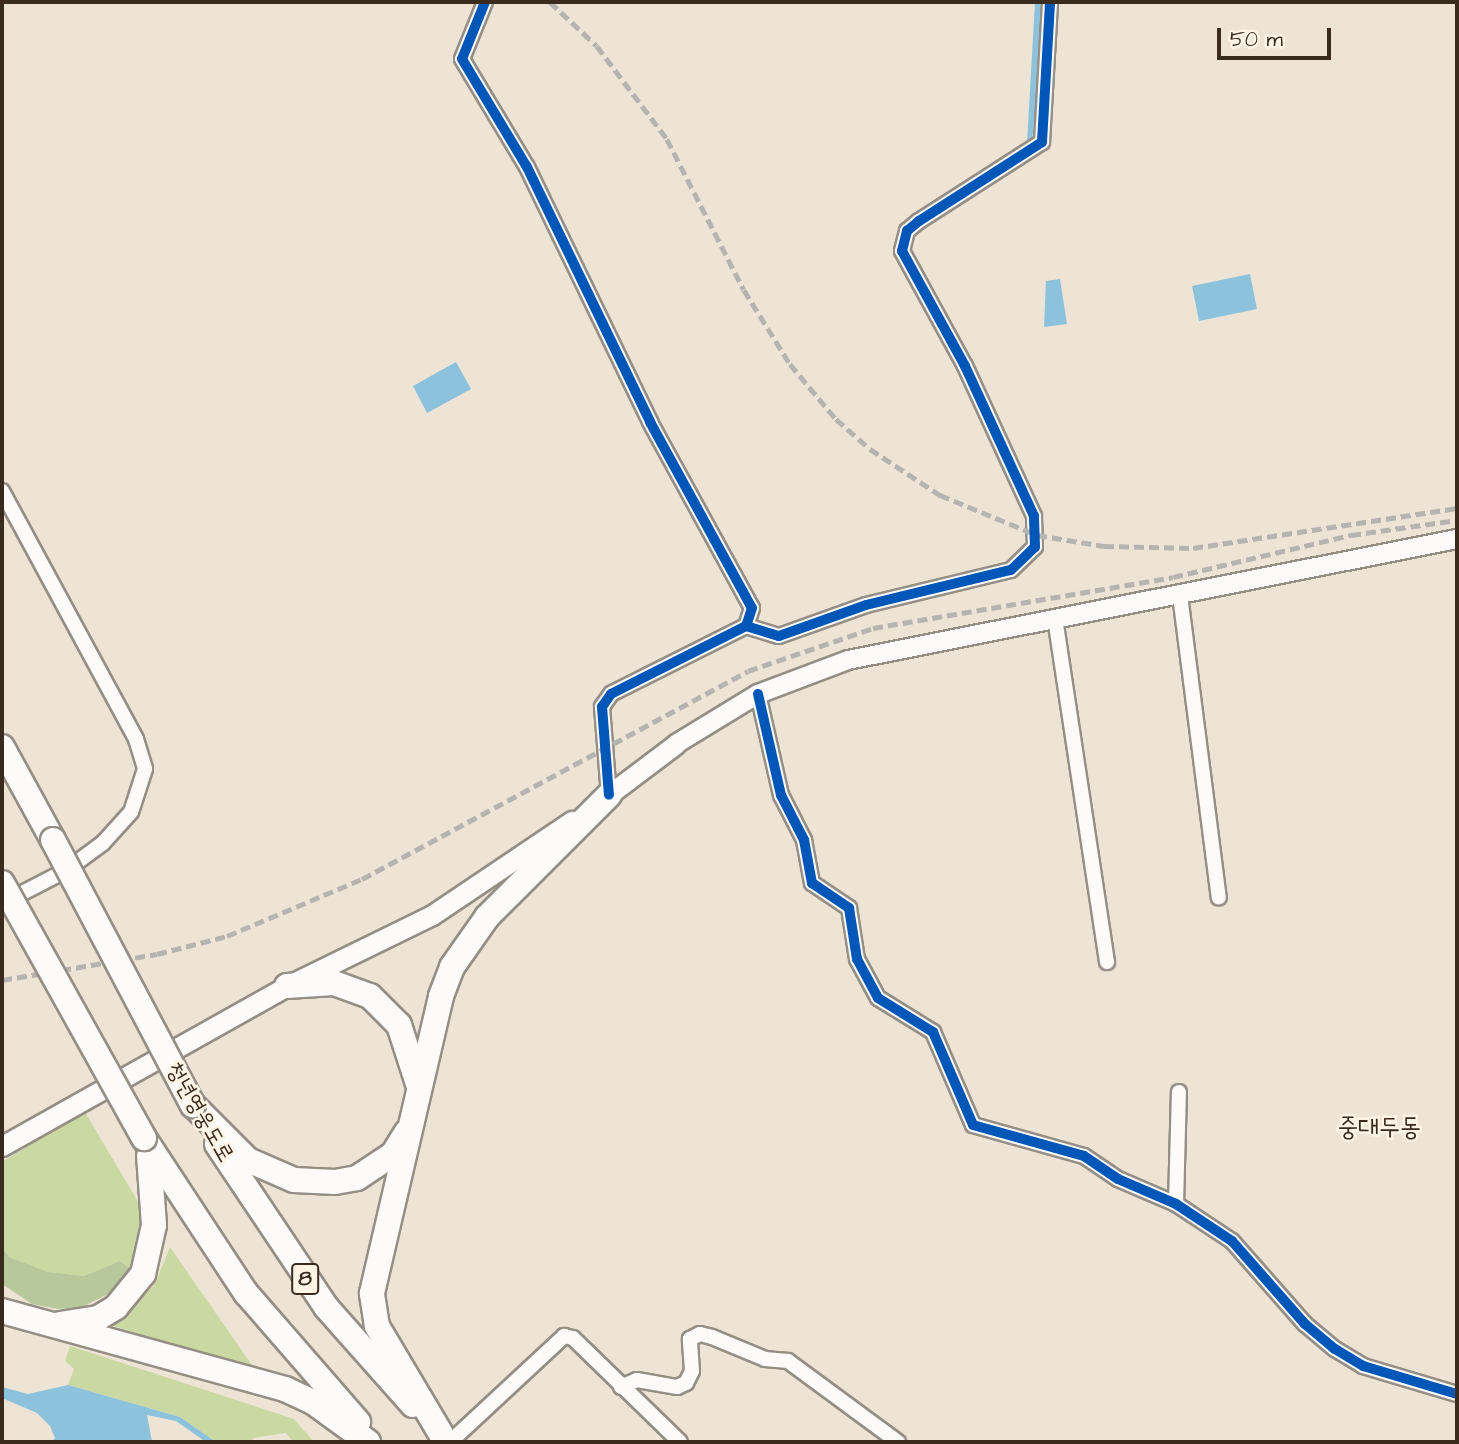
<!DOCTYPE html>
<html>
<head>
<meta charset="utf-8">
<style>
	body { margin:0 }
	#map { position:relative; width:1459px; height:1444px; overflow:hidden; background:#ede4d6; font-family:"Architects Daughter","Poor Story",sans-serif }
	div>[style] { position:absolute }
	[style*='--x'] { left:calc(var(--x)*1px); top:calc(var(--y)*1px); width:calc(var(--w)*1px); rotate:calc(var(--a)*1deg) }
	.green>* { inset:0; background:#cad8a2 }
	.forest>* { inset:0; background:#b7c89a }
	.water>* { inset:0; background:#8dc2dc }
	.roads { filter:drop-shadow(2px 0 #958e85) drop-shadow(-2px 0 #958e85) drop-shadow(0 2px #958e85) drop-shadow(0 -2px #958e85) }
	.minor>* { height:14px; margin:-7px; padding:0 7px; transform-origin:7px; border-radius:7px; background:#fcfbf9 }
	.tertiary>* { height:18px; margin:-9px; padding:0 9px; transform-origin:9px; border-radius:9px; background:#fcfbf9 }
	.secondary>* { height:19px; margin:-9.5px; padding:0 9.5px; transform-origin:9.5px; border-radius:9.5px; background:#fcfbf9 }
	.motorway>* { height:24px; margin:-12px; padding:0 12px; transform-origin:12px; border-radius:12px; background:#fcfbf9 }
	.rail>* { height:4.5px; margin-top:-2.25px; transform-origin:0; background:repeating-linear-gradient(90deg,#b7b4b0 0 10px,transparent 0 15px) }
	.bridges { filter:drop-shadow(2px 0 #958e85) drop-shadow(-2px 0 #958e85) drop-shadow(0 2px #958e85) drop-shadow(0 -2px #958e85) }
	.motorway-bridge>* { height:24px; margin:-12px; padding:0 12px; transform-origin:12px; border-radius:12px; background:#fcfbf9 }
	.cycleway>* { height:10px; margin:-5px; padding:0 5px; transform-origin:5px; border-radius:5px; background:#0057b8 }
	span { translate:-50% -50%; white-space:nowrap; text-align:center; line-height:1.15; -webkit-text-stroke:5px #fcf5e5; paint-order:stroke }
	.shield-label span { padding:2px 5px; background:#fcf5e5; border:2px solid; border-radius:5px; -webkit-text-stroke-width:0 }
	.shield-label { font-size:21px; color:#3b2a1e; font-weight:700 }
	.street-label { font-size:23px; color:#3b2a1e }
	.quarter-label { font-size:26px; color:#3b2a1e }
	.frame { position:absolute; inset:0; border:4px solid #3b2a1e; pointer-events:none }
	.scale { position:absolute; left:1217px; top:28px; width:114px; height:32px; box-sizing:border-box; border:4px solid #3b2a1e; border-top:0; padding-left:9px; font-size:21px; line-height:24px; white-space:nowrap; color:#3b2a1e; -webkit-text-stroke:5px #fcf5e5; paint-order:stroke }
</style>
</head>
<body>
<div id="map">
	<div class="green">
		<div style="clip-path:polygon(85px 1112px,150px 1222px,133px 1271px,120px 1261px,84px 1276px,48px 1272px,9px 1257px,2px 1247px,2px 1162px)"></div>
		<div style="clip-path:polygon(170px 1247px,258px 1374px,108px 1324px,154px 1286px)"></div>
		<div style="clip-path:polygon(70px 1346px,294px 1419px,314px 1442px,293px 1442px,286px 1433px,253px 1438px,252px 1442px,216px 1442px,180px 1417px,68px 1385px,74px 1369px,65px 1361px)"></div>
	</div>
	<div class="forest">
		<div style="clip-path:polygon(2px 1247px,9px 1257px,48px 1272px,84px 1276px,120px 1261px,133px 1271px,110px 1293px,82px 1307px,58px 1309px,32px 1304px,2px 1284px)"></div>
	</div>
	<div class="water">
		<div style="clip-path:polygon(1035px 2px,1041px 2px,1039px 77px,1032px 141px,1027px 143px)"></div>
		<div style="clip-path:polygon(1250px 274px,1257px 309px,1199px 321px,1192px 286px)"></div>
		<div style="clip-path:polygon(1060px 279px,1067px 324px,1044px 327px,1046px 281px)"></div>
		<div style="clip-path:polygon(456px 362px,471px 389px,427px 413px,413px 386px)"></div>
		<div style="clip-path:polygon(68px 1385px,180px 1417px,216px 1442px,206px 1442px,176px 1421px,147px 1415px,152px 1442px,52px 1442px,55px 1438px,50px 1426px,37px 1413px,2px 1398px,2px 1387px,28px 1394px)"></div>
	</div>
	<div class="roads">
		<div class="minor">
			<div style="--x:485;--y:2;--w:61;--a:112"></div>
			<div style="--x:462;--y:59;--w:126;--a:59"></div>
			<div style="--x:527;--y:167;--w:283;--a:64.2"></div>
			<div style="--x:650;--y:422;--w:212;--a:61.3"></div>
			<div style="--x:752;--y:608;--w:19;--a:108"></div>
			<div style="--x:746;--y:626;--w:151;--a:153.3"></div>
			<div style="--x:611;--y:694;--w:16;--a:125"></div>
			<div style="--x:602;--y:707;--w:88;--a:85.5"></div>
			<div style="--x:2;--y:491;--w:282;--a:61.6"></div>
			<div style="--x:136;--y:739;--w:31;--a:73"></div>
			<div style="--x:145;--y:769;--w:45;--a:108"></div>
			<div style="--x:131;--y:812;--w:42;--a:132.1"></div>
			<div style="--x:103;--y:843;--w:47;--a:143.6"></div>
			<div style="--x:65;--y:871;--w:65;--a:152.7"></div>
			<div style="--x:1180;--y:595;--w:305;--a:82.7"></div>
			<div style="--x:1055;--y:618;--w:348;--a:81.4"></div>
			<div style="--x:746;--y:626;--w:34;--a:17"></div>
			<div style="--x:779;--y:636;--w:92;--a:-19.6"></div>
			<div style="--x:866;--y:605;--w:149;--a:-13.6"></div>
			<div style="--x:1011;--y:570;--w:33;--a:-44"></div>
			<div style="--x:1035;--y:547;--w:31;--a:-92"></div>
			<div style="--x:1034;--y:516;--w:165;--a:-114.7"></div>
			<div style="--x:965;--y:366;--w:131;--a:-118.7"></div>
			<div style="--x:902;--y:251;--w:21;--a:-76"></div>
			<div style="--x:907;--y:231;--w:16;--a:-40"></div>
			<div style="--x:919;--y:221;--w:146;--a:-32.7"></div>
			<div style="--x:1042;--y:142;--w:140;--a:-86.7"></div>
			<div style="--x:758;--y:694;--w:104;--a:77.2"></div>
			<div style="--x:781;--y:795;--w:51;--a:62.9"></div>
			<div style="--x:804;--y:840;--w:44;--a:79.5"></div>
			<div style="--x:812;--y:883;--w:45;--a:34"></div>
			<div style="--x:849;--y:908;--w:52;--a:81.1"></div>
			<div style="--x:857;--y:959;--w:44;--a:61.7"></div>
			<div style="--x:878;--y:998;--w:65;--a:31.7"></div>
			<div style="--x:933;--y:1032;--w:101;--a:66.7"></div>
			<div style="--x:973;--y:1125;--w:115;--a:15.6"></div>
			<div style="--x:1084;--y:1156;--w:41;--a:34.1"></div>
			<div style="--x:1118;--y:1179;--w:63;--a:23.3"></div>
			<div style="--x:1176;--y:1204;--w:67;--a:33.5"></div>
			<div style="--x:1232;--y:1241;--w:111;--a:48.7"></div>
			<div style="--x:1305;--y:1324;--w:39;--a:40"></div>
			<div style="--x:1335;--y:1349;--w:33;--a:31"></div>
			<div style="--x:1363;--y:1366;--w:98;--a:16.6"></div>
			<div style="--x:1176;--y:1204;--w:112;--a:-88.5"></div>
			<div style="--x:621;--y:1387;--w:17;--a:-24"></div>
			<div style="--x:637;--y:1380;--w:41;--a:9.9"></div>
			<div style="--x:677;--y:1387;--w:10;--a:-24"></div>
			<div style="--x:686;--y:1383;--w:13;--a:-63"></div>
			<div style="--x:692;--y:1371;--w:32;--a:-94"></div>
			<div style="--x:690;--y:1339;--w:11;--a:-27"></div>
			<div style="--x:700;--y:1334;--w:12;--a:14"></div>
			<div style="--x:712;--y:1337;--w:57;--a:22.5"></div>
			<div style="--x:765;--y:1359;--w:23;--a:5"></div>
			<div style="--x:788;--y:1361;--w:137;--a:36.4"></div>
			<div style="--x:450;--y:1442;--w:156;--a:-42.9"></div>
			<div style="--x:564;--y:1336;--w:9;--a:13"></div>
			<div style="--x:573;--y:1338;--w:149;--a:44.2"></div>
		</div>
		<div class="tertiary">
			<div style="--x:676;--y:744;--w:96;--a:-31.4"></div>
			<div style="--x:758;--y:694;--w:96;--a:-20.7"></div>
			<div style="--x:848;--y:660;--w:621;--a:-11.24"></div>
		</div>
		<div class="secondary">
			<div style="--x:599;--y:802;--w:96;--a:-37"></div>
			<div style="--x:2;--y:1146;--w:327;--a:-29.3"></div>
			<div style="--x:287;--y:986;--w:161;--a:-26.1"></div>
			<div style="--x:432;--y:915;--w:169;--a:-33.9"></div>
		</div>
		<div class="motorway">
			<div style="--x:2;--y:747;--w:106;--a:61.3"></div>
			<div style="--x:287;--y:986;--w:47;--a:-3.7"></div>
			<div style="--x:334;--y:983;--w:38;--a:20"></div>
			<div style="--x:370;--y:996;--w:41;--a:45"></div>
			<div style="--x:399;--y:1025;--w:62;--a:72.1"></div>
			<div style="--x:193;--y:1105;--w:78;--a:45"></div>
			<div style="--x:248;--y:1160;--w:50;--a:23.5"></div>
			<div style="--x:294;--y:1180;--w:41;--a:2.8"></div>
			<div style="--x:335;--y:1182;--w:22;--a:-10"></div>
			<div style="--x:357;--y:1178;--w:43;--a:-33.7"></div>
			<div style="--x:393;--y:1154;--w:26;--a:-58"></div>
			<div style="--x:144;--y:1138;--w:186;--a:56.7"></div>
			<div style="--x:246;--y:1293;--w:171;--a:49"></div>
			<div style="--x:217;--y:1144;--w:196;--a:56.2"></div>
			<div style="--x:326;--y:1307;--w:131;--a:48.4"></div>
			<div style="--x:2;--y:1311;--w:294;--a:15.4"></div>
			<div style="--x:285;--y:1389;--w:31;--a:25"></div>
			<div style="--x:313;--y:1402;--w:68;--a:36"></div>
			<div style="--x:60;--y:1324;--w:38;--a:-9"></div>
			<div style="--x:98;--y:1318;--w:21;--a:-31"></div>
			<div style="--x:116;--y:1307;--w:43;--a:-50.7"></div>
			<div style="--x:143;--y:1274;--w:50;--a:-77.3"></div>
			<div style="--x:154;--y:1225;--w:69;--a:-94.1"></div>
			<div style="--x:441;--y:1434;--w:126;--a:-120.7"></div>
			<div style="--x:377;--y:1326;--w:33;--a:-99"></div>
			<div style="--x:372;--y:1293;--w:305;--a:-76.9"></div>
			<div style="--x:441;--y:996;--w:31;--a:-69"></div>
			<div style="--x:452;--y:967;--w:61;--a:-55"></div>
			<div style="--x:487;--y:917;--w:173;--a:-45"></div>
		</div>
	</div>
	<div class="rail">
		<div style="--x:550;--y:2;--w:64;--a:43.1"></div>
		<div style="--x:597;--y:46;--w:116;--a:53"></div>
		<div style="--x:667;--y:139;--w:169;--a:63"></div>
		<div style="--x:744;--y:290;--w:87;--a:58.1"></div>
		<div style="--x:790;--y:364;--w:72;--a:50.1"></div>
		<div style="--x:836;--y:419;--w:45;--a:41.4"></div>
		<div style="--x:870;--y:449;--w:84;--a:33.3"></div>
		<div style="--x:940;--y:495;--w:105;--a:22.4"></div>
		<div style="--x:1037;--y:535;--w:68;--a:9.3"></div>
		<div style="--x:1104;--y:546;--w:89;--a:1.3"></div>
		<div style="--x:1193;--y:548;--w:267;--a:-8.6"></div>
		<div style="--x:2;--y:980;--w:157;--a:-9.5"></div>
		<div style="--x:157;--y:954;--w:72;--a:-14.4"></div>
		<div style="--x:227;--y:936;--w:147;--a:-22.9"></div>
		<div style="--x:362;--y:879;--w:438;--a:-28.3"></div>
		<div style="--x:748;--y:671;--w:132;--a:-19"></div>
		<div style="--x:873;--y:628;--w:304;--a:-9.6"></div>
		<div style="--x:1173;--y:577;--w:183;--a:-13.3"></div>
		<div style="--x:1351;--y:535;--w:107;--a:-8.1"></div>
	</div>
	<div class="bridges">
		<div class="motorway-bridge">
			<div style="--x:53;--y:840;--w:300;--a:62.2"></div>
			<div style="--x:2;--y:883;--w:292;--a:60.9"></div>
		</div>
	</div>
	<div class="cycleway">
		<div style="--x:485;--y:2;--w:61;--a:112"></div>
		<div style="--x:462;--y:59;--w:126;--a:59"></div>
		<div style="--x:527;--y:167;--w:283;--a:64.2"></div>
		<div style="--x:650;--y:422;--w:212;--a:61.3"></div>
		<div style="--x:752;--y:608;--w:19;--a:108"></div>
		<div style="--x:746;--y:626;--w:151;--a:153.3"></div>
		<div style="--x:611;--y:694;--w:16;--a:125"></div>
		<div style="--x:602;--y:707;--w:88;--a:85.5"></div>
		<div style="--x:746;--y:626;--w:34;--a:17"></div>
		<div style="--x:779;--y:636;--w:92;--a:-19.6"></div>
		<div style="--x:866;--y:605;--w:149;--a:-13.6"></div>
		<div style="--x:1011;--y:570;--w:33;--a:-44"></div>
		<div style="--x:1035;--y:547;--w:31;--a:-92"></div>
		<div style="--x:1034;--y:516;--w:165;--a:-114.7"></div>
		<div style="--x:965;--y:366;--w:131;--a:-118.7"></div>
		<div style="--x:902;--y:251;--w:21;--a:-76"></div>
		<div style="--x:907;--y:231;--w:16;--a:-40"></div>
		<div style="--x:919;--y:221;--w:146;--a:-32.7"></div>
		<div style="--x:1042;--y:142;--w:140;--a:-86.7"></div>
		<div style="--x:758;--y:694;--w:104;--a:77.2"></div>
		<div style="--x:781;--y:795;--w:51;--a:62.9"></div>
		<div style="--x:804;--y:840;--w:44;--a:79.5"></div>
		<div style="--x:812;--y:883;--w:45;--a:34"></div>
		<div style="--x:849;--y:908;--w:52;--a:81.1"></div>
		<div style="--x:857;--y:959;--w:44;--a:61.7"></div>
		<div style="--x:878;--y:998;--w:65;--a:31.7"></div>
		<div style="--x:933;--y:1032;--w:101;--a:66.7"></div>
		<div style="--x:973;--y:1125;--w:115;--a:15.6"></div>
		<div style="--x:1084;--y:1156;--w:41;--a:34.1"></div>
		<div style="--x:1118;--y:1179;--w:63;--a:23.3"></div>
		<div style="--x:1176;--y:1204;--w:67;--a:33.5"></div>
		<div style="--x:1232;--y:1241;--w:111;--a:48.7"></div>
		<div style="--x:1305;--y:1324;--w:39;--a:40"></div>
		<div style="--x:1335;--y:1349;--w:33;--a:31"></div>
		<div style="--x:1363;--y:1366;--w:98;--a:16.6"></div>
	</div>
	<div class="shield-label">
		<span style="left:305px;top:1279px">8</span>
	</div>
	<div class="street-label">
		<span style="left:200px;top:1112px;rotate:60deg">청년영웅도로</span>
	</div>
	<div class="quarter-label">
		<span style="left:1379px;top:1128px">중대두동</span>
	</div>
	<div class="frame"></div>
	<div class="scale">50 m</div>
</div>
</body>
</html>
